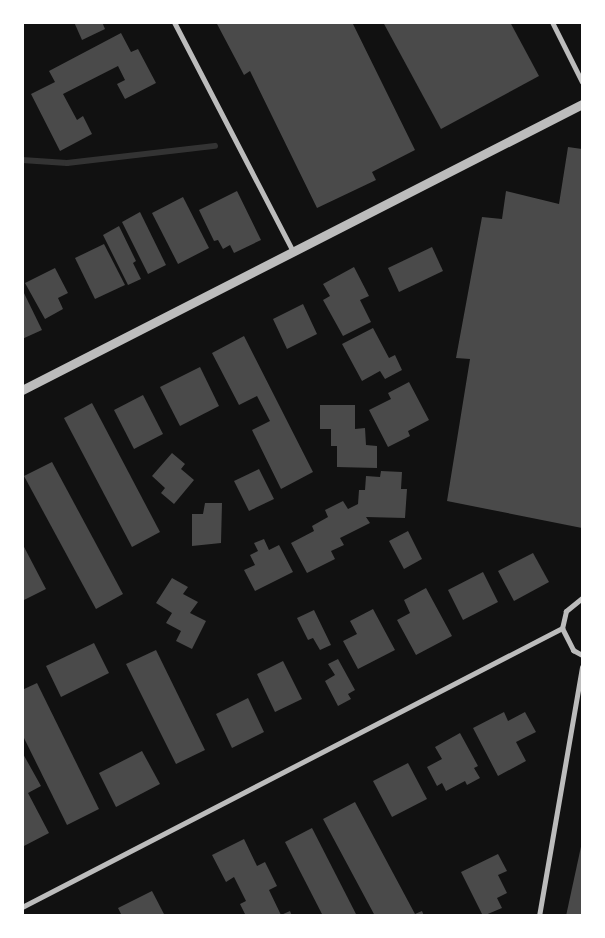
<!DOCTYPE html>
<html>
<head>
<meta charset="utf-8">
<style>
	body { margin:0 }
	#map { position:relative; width:605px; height:938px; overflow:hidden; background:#111; font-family:"Crimson Pro",serif }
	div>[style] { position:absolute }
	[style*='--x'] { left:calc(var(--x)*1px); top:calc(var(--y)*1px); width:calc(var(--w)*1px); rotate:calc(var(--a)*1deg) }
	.stream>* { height:6px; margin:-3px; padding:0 3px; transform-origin:3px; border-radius:3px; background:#333 }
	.building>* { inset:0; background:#4a4a4a }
	.minor>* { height:5px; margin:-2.5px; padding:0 2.5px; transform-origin:2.5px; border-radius:2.5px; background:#bcbcbc }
	.tertiary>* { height:9px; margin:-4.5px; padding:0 4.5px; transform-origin:4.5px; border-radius:4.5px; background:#bcbcbc }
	span { translate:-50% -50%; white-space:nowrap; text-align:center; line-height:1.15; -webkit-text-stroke:5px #fff; paint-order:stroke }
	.frame { position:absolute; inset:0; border:24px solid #fff; pointer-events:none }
</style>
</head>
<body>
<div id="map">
	<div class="stream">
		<div style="--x:22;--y:160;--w:45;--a:3.8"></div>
		<div style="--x:67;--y:163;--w:149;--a:-6.6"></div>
	</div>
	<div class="building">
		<div style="clip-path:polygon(74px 22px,102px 22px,105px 29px,82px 40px)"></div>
		<div style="clip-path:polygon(216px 22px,352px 22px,415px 150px,372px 172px,376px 180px,317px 208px,250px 71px,244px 75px)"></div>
		<div style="clip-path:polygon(383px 22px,510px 22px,539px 76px,441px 129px)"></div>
		<div style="clip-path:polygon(121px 33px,131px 52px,138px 49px,156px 83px,125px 99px,117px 84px,125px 80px,118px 66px,63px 94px,77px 120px,83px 116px,92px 134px,60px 151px,31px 94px,55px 82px,49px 71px)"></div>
		<div style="clip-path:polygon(568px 147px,582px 149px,582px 528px,447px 501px,470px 359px,456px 358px,482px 217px,502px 219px,506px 191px,559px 204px)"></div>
		<div style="clip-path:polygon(237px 191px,261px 240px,234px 253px,230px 245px,223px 249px,218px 240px,214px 241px,199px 210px)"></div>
		<div style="clip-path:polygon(183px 197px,209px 248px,178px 264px,152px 213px)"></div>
		<div style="clip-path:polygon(140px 212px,166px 265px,148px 274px,122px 222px)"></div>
		<div style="clip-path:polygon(119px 226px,136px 261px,133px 263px,141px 279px,128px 285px,103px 235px)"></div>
		<div style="clip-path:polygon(104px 244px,125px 285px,95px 299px,75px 258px)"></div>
		<div style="clip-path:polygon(432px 247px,443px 271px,399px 292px,388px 268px)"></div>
		<div style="clip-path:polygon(354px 267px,369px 296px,360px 300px,371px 322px,343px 336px,323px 300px,330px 296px,323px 284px)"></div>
		<div style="clip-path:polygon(55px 268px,68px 293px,58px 298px,63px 309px,45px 319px,25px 283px)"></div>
		<div style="clip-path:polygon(22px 289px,42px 330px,22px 339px)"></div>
		<div style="clip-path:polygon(303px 304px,317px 334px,287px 349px,273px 319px)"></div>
		<div style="clip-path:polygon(373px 328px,389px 358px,395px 355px,402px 370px,385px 379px,380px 371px,362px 381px,342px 344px)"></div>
		<div style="clip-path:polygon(244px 336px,313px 472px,281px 489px,252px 430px,270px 421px,257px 396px,239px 405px,212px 353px)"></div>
		<div style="clip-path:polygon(200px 367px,219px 406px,180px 426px,160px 387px)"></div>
		<div style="clip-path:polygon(409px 382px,429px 420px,408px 431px,410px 436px,388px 447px,369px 410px,391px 399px,388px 393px)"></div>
		<div style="clip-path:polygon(143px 395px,163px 434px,134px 449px,114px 410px)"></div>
		<div style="clip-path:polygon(92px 403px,160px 532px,132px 547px,64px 418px)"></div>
		<div style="clip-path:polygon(320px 405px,355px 405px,355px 429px,365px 428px,366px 445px,377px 446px,377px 468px,337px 467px,337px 446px,331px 446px,331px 429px,320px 429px)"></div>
		<div style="clip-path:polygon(172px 453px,185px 464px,181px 469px,194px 480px,174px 504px,161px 493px,165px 488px,152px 476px)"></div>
		<div style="clip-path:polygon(52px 462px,123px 594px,96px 609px,24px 476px)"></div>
		<div style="clip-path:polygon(259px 469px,274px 499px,249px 511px,234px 481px)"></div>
		<div style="clip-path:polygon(381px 471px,402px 472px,401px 489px,407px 489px,405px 518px,366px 517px,370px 523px,340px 538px,344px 545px,331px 551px,335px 559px,307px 573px,291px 543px,314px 531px,312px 526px,328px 517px,325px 510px,343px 501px,348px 509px,358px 504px,359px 490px,365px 490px,366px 476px,380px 477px)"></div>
		<div style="clip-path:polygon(205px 503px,222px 503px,221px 543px,192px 546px,192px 514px,203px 514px)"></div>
		<div style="clip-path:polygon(408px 531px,422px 559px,404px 569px,389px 541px)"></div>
		<div style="clip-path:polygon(264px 539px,269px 550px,279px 545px,293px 572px,255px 591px,244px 570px,255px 565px,250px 555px,258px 551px,254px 543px)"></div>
		<div style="clip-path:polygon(22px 543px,46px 589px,22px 601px)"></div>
		<div style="clip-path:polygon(533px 553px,549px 582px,514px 601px,498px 571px)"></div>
		<div style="clip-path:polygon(483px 572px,498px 602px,463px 620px,448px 590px)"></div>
		<div style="clip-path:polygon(172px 578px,188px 587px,183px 594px,198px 602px,190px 613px,206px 621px,192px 649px,176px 641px,181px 631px,166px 623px,172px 613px,156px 603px)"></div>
		<div style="clip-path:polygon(426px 588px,452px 636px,416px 655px,397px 620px,410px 613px,404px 600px)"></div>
		<div style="clip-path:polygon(373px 609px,395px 650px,358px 669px,343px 641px,357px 634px,350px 621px)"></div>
		<div style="clip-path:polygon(314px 610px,331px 645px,320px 650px,313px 638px,308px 640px,297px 618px)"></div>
		<div style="clip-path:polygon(94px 643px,109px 673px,61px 697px,46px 666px)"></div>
		<div style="clip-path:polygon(156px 650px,205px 750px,176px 764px,126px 664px)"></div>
		<div style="clip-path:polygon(338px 659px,355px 690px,348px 694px,351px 699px,338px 706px,325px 681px,335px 675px,328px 664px)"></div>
		<div style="clip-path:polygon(283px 661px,302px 699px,275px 712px,257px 674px)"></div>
		<div style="clip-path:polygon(37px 683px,99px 809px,67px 825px,22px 734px,22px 690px)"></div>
		<div style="clip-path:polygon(248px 698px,264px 732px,232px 748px,216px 714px)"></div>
		<div style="clip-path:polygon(504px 712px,508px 721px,525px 712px,536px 732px,516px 742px,526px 761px,498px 776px,473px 728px)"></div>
		<div style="clip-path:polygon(460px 733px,478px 766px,474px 768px,480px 778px,467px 785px,465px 781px,446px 791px,442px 783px,437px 786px,427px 767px,442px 759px,435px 747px)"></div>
		<div style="clip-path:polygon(142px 751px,160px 784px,116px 807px,99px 773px)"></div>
		<div style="clip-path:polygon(22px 752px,41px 786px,28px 793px,49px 833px,22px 847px)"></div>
		<div style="clip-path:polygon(408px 763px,427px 799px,392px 817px,373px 781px)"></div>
		<div style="clip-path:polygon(355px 802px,415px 914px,422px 911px,424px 916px,375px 916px,323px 819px)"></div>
		<div style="clip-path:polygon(312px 828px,357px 916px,323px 916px,285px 842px)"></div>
		<div style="clip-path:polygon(244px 839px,257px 866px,265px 862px,277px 886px,269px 890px,281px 915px,290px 911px,292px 916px,246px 916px,240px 904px,246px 901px,234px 877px,226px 882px,212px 855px)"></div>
		<div style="clip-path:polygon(582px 842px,582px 916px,566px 916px)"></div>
		<div style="clip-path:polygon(498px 854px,507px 871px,498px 875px,507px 893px,497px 898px,502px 908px,483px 916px,461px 872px)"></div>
		<div style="clip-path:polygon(152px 891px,165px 916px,122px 916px,118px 908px)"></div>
	</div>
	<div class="minor">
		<div style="--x:174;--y:22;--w:259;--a:62.6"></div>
		<div style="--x:552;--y:22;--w:67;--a:63.4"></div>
		<div style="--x:582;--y:598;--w:21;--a:141"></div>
		<div style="--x:566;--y:611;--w:17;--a:103"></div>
		<div style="--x:562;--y:628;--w:25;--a:63"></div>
		<div style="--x:573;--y:650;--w:10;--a:29"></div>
		<div style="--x:22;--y:907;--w:608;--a:-27.32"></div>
		<div style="--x:539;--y:916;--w:253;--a:-80.2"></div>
	</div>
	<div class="tertiary">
		<div style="--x:22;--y:390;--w:629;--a:-27.05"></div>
	</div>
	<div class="frame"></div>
</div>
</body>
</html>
